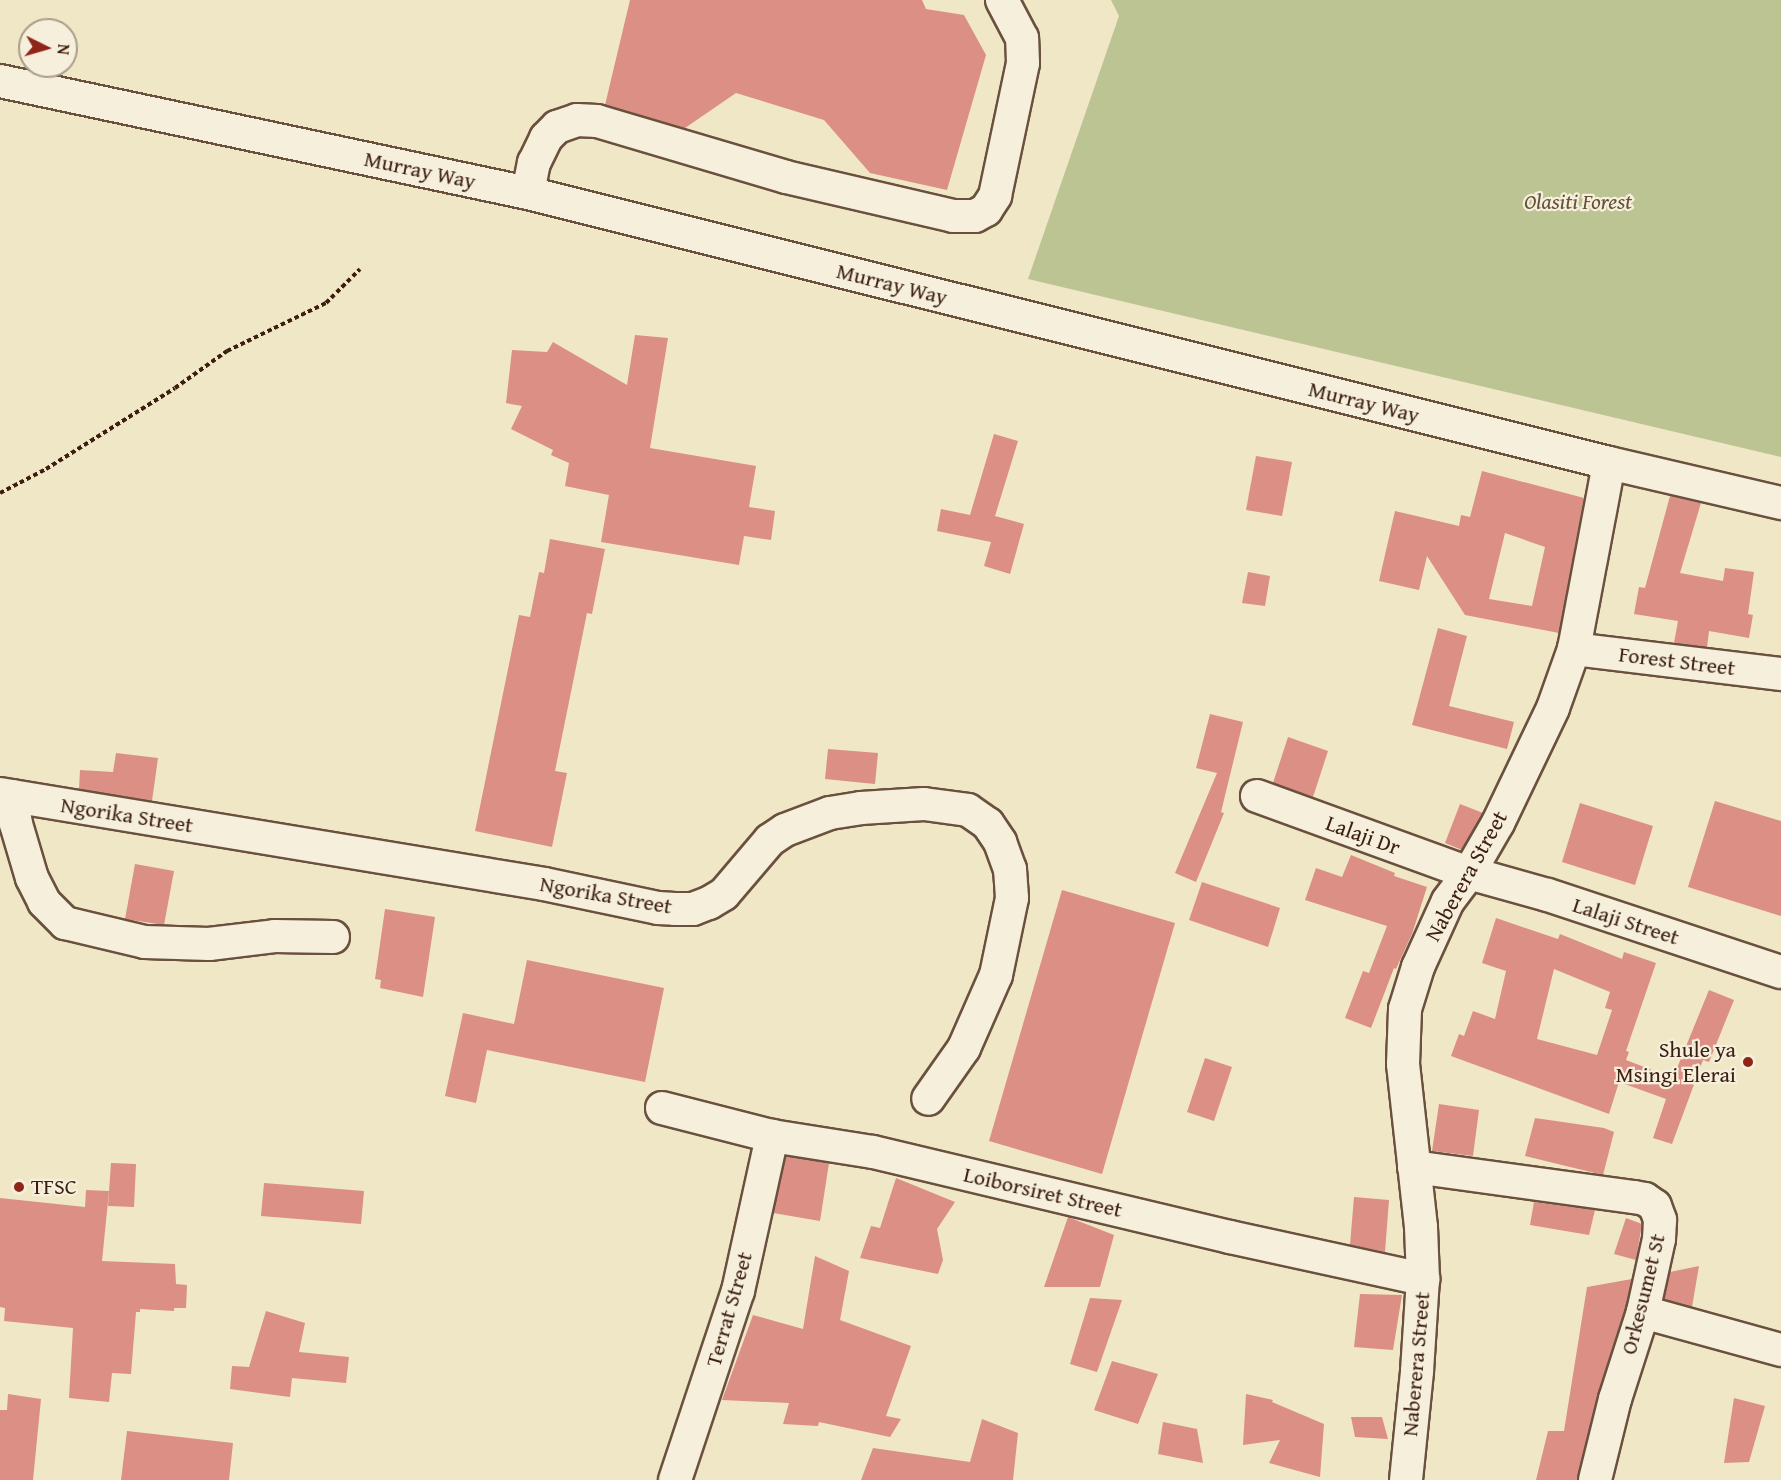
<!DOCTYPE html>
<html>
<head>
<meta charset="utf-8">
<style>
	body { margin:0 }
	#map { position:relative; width:1781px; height:1480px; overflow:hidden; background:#f0e7c7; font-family:"Gentium Book Plus",serif }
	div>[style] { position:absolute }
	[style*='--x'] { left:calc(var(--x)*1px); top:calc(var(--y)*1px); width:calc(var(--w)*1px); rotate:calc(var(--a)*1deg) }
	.green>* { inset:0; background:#bcc493 }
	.building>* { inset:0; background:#dc8f84 }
	.path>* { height:4px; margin-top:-2px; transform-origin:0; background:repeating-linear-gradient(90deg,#3d1f11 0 4.5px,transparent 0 7.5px) }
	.roads { filter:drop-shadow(2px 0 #6a513e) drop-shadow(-2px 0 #6a513e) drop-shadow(0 2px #6a513e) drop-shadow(0 -2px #6a513e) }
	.minor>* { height:32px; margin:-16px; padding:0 16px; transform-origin:16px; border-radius:16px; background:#f5efdb }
	.dots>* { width:16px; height:16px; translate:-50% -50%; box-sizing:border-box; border:3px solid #f5efdb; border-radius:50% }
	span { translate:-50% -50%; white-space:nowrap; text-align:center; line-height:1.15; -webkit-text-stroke:4.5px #f5efdb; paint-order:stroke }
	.street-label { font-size:22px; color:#3d1f11 }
	.park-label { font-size:22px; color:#635138; font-style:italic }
	.poi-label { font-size:22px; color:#3d1f11 }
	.right { translate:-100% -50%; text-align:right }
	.left { translate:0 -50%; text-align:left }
	.north { position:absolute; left:18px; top:18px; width:60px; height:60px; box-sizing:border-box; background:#f5efdb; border:2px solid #ab9c8a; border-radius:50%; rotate:95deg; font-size:16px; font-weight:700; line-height:24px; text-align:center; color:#3d1f11 }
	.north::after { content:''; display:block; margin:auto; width:21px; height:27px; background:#8f2418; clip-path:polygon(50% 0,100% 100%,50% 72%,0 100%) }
</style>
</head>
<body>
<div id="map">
	<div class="green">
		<div style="clip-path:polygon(1111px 0,1781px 0,1781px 457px,1028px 279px,1119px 16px)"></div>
	</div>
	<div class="building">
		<div style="clip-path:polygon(630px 0,922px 0,926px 9px,964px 15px,986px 55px,947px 190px,870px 173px,824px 120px,736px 93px,685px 128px,605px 105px)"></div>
		<div style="clip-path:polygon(635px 335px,668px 338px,650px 448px,756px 466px,749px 507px,775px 511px,771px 540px,744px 536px,739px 565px,601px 542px,609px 495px,565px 486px,569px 463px,551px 455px,553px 450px,511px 429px,522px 406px,506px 403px,512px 350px,547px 352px,553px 342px,627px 385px)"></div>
		<div style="clip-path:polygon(994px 434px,1018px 441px,995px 516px,1024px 524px,1010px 574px,984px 566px,991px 542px,937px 531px,941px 509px,970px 515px)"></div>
		<div style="clip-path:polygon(1256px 456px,1292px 462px,1282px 516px,1246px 510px)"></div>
		<div style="clip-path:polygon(evenodd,1482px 471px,1584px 498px,1559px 633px,1465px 615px,1427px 556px,1419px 590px,1379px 581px,1395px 511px,1459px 526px,1461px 515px,1470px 517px,1482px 471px,1505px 533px,1545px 547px,1532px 606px,1489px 599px,1505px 533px)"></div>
		<div style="clip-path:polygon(1670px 496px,1701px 503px,1680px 573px,1723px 581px,1725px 568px,1754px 572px,1748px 614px,1753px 615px,1749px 638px,1709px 631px,1707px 647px,1674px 643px,1678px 621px,1634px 614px,1639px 587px,1645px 588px)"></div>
		<div style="clip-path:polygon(550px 539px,605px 549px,592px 614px,587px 613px,555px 771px,567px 773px,552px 847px,475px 831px,519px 615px,530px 617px,539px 572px,544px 573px)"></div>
		<div style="clip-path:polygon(1248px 572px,1270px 576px,1265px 606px,1242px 603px)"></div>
		<div style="clip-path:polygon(1438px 628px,1467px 636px,1449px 706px,1514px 722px,1507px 749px,1412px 725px)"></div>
		<div style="clip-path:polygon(1210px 714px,1243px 722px,1221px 812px,1224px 813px,1196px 882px,1175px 873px,1217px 773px,1196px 768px)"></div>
		<div style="clip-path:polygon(1288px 737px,1328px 751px,1313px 797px,1273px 783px)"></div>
		<div style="clip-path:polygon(828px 749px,878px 753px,875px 784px,825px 779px)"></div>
		<div style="clip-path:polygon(116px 753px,158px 758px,152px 801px,79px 789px,80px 770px,113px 772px)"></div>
		<div style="clip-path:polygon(1715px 801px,1781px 821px,1781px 916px,1688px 887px)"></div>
		<div style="clip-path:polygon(1580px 803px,1653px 826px,1635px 885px,1562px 862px)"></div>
		<div style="clip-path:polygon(1460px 804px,1483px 813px,1462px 850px,1445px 843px)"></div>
		<div style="clip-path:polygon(1351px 855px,1395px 873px,1394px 876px,1427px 887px,1412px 934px,1396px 969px,1394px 968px,1371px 1028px,1345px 1018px,1363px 971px,1369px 973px,1387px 926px,1305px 900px,1316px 868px,1342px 877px)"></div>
		<div style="clip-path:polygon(135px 864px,174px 871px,164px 925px,125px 919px)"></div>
		<div style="clip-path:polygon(1202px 882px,1280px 908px,1268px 947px,1189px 920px)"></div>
		<div style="clip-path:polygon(1062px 890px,1175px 923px,1102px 1174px,989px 1141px)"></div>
		<div style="clip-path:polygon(385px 909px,435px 917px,423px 997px,380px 988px,381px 980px,375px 979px)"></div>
		<div style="clip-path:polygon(evenodd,1496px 918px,1558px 939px,1560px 934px,1622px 959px,1624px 952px,1656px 963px,1626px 1051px,1629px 1052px,1626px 1060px,1673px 1078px,1709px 990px,1734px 1000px,1709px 1062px,1703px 1060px,1672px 1144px,1653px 1138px,1666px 1099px,1619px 1082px,1609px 1114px,1451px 1056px,1459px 1034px,1464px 1036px,1473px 1011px,1495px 1019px,1506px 971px,1482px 963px,1496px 918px,1554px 969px,1610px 992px,1605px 1008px,1612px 1010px,1597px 1055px,1537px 1039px,1554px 969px)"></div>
		<div style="clip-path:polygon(527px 960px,664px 988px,645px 1082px,487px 1050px,476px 1103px,445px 1096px,463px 1013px,514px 1024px)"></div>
		<div style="clip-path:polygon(1205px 1058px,1232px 1067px,1214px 1121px,1187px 1112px)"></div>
		<div style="clip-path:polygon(1439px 1104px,1479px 1110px,1473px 1156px,1432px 1151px)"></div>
		<div style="clip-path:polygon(1535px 1118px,1604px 1128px,1614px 1132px,1603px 1175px,1525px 1156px)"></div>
		<div style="clip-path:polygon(786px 1156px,829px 1163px,820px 1221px,773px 1213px)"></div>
		<div style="clip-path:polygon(111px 1163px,136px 1164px,134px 1207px,108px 1206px)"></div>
		<div style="clip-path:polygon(896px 1178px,955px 1202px,937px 1229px,943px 1260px,938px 1274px,860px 1258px,871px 1226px,880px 1228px)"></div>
		<div style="clip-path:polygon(264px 1183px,364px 1191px,361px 1224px,261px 1216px)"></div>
		<div style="clip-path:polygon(86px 1190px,109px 1191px,102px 1261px,175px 1264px,176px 1284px,187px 1285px,186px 1308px,174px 1308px,174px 1311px,140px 1309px,140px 1312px,136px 1312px,131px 1374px,112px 1373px,109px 1402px,69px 1398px,73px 1328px,4px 1321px,5px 1308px,0 1307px,0 1198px,85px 1207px)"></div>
		<div style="clip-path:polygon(1354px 1197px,1389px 1200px,1385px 1252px,1350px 1245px)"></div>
		<div style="clip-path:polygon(1534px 1202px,1595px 1210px,1589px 1235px,1530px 1225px)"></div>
		<div style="clip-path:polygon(1068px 1217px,1114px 1235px,1100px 1287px,1044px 1287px)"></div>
		<div style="clip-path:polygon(1626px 1218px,1642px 1224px,1636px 1260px,1614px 1254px)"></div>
		<div style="clip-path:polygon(815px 1256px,849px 1271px,840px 1320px,911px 1346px,886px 1416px,901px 1419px,890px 1437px,819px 1422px,818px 1426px,783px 1424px,789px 1403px,722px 1400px,753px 1315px,803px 1329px)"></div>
		<div style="clip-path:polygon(1699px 1266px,1692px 1307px,1664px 1299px,1670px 1272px)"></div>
		<div style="clip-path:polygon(1632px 1279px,1626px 1307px,1598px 1395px,1578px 1480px,1536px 1480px,1548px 1431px,1564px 1431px,1587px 1287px)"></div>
		<div style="clip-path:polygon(1360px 1294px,1402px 1295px,1393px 1350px,1354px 1347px)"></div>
		<div style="clip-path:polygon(1090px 1298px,1122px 1300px,1097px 1372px,1070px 1364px)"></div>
		<div style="clip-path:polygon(266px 1311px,305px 1323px,299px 1352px,349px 1357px,346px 1383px,292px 1378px,290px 1397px,230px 1389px,232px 1366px,249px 1367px)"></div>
		<div style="clip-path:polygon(1112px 1361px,1158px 1374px,1138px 1424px,1094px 1410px)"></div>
		<div style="clip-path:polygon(8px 1394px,41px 1399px,33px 1480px,0 1480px,0 1410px,7px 1410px)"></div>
		<div style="clip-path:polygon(1246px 1394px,1273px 1400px,1272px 1402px,1324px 1424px,1320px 1477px,1269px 1463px,1280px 1440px,1243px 1445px)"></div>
		<div style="clip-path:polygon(1734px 1398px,1765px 1406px,1749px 1462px,1724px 1463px)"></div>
		<div style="clip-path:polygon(1351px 1417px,1382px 1417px,1388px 1439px,1355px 1437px)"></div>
		<div style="clip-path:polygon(982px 1419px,1018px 1433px,1013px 1480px,861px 1480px,873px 1448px,970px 1462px)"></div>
		<div style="clip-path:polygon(1163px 1422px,1197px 1429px,1203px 1463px,1158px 1454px)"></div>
		<div style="clip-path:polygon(127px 1431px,233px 1443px,229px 1480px,121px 1480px)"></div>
	</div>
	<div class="path">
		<div style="--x:0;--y:493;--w:52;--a:-27.6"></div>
		<div style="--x:46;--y:469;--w:152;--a:-32.1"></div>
		<div style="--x:175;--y:388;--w:64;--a:-35.4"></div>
		<div style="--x:227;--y:351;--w:110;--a:-25.9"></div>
		<div style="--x:326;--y:303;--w:48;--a:-45"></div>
	</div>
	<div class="roads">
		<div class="minor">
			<div style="--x:0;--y:81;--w:540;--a:11.98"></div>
			<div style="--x:528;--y:193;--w:1114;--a:14.02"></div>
			<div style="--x:1609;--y:463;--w:177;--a:13.1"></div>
			<div style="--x:528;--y:193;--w:31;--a:-79"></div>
			<div style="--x:534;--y:163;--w:28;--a:-64"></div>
			<div style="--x:546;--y:138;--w:16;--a:-45"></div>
			<div style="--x:557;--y:127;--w:21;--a:-19"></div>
			<div style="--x:577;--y:120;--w:20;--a:3"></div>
			<div style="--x:597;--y:121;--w:197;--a:16.5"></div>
			<div style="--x:786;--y:177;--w:171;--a:13.1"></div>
			<div style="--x:953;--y:216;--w:22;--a:0"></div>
			<div style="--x:975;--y:216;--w:13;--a:-29"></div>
			<div style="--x:986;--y:210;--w:17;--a:-57"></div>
			<div style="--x:995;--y:196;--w:136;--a:-78.1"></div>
			<div style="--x:1023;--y:63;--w:25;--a:-92"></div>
			<div style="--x:1022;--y:38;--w:43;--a:-117.8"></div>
			<div style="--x:1574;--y:649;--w:209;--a:6.9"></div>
			<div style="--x:0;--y:794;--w:551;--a:9.39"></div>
			<div style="--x:544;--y:884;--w:116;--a:11.9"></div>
			<div style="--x:658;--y:908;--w:17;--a:3"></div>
			<div style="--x:675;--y:909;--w:18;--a:0"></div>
			<div style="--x:693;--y:909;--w:17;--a:-21"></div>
			<div style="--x:709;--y:903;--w:17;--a:-31"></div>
			<div style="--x:724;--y:894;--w:71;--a:-49.6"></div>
			<div style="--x:770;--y:840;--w:18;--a:-34"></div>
			<div style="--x:785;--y:830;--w:48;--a:-20.7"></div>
			<div style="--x:830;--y:813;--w:31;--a:-9"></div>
			<div style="--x:861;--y:808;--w:63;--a:-3.6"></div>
			<div style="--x:924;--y:804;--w:44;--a:7.8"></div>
			<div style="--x:968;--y:810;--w:24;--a:35"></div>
			<div style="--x:988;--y:824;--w:22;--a:56"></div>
			<div style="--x:1000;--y:842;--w:29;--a:70"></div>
			<div style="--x:1010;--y:869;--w:29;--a:86"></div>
			<div style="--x:1012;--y:898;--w:79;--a:101.7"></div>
			<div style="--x:996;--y:975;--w:80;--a:113.7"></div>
			<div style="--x:964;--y:1048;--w:62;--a:125.2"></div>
			<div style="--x:12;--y:796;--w:28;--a:82"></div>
			<div style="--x:16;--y:824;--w:56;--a:73.5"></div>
			<div style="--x:32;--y:878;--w:27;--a:63"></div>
			<div style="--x:44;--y:902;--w:30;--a:45"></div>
			<div style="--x:65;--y:923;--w:82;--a:13.4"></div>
			<div style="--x:145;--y:942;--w:64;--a:1.8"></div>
			<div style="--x:209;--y:944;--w:66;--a:-6.9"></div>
			<div style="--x:275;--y:936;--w:58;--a:1"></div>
			<div style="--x:1257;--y:796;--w:226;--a:20"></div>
			<div style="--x:1469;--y:873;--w:82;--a:15.6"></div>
			<div style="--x:1548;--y:895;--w:245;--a:18.3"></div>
			<div style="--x:662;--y:1108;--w:114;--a:14.3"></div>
			<div style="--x:772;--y:1136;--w:102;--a:9"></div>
			<div style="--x:873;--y:1152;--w:367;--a:13.4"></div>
			<div style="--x:1230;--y:1237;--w:198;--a:12.3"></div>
			<div style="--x:1414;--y:1167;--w:222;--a:7.8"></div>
			<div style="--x:1634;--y:1197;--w:11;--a:10"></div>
			<div style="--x:1645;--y:1199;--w:12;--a:35"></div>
			<div style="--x:1655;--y:1206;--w:15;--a:70"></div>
			<div style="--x:1660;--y:1220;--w:19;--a:93"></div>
			<div style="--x:1659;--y:1239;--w:75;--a:102.4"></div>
			<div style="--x:1643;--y:1312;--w:91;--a:107.8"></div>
			<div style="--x:1615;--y:1399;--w:83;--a:103.9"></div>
			<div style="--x:1643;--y:1312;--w:143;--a:15.4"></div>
			<div style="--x:675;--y:1480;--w:199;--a:-71.6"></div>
			<div style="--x:738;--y:1291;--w:159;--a:-77.6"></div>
			<div style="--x:1406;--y:1480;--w:110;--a:-84.2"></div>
			<div style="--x:1417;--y:1371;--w:92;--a:-86.3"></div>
			<div style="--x:1423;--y:1279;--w:52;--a:-92.2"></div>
			<div style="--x:1421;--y:1227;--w:164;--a:-96.3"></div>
			<div style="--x:1403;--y:1064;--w:55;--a:-87.9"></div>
			<div style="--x:1405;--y:1009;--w:44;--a:-72.8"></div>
			<div style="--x:1418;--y:967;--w:72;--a:-65.6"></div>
			<div style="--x:1448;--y:901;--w:35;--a:-53"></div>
			<div style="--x:1469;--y:873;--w:58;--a:-59.9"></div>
			<div style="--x:1498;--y:823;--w:127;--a:-64.4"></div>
			<div style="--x:1553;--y:708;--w:63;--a:-70.4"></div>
			<div style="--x:1574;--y:649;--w:189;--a:-79.3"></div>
		</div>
	</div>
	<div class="dots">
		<div style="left:1748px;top:1062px;background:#8f2418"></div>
		<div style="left:19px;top:1187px;background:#8f2418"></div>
	</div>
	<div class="street-label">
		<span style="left:420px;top:170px;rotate:12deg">Murray Way</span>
		<span style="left:892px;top:284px;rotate:14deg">Murray Way</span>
		<span style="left:1364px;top:402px;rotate:14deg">Murray Way</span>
		<span style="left:1677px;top:661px;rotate:7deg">Forest Street</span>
		<span style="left:127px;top:815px;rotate:9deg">Ngorika Street</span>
		<span style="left:1363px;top:835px;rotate:20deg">Lalaji Dr</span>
		<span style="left:1466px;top:876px;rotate:-61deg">Naberera Street</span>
		<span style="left:606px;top:895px;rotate:10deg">Ngorika Street</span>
		<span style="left:1626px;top:921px;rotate:18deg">Lalaji Street</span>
		<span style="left:1043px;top:1192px;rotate:13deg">Loiborsiret Street</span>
		<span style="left:1643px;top:1294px;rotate:-76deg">Orkesumet St</span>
		<span style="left:729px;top:1309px;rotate:-74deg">Terrat Street</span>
		<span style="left:1416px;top:1364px;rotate:-85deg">Naberera Street</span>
	</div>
	<div class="park-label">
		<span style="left:1578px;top:202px">Olasiti Forest</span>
	</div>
	<div class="poi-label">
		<span class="right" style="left:1736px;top:1062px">Shule ya<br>Msingi Elerai</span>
		<span class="left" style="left:31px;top:1187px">TFSC</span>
	</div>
	<div class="north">N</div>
</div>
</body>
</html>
